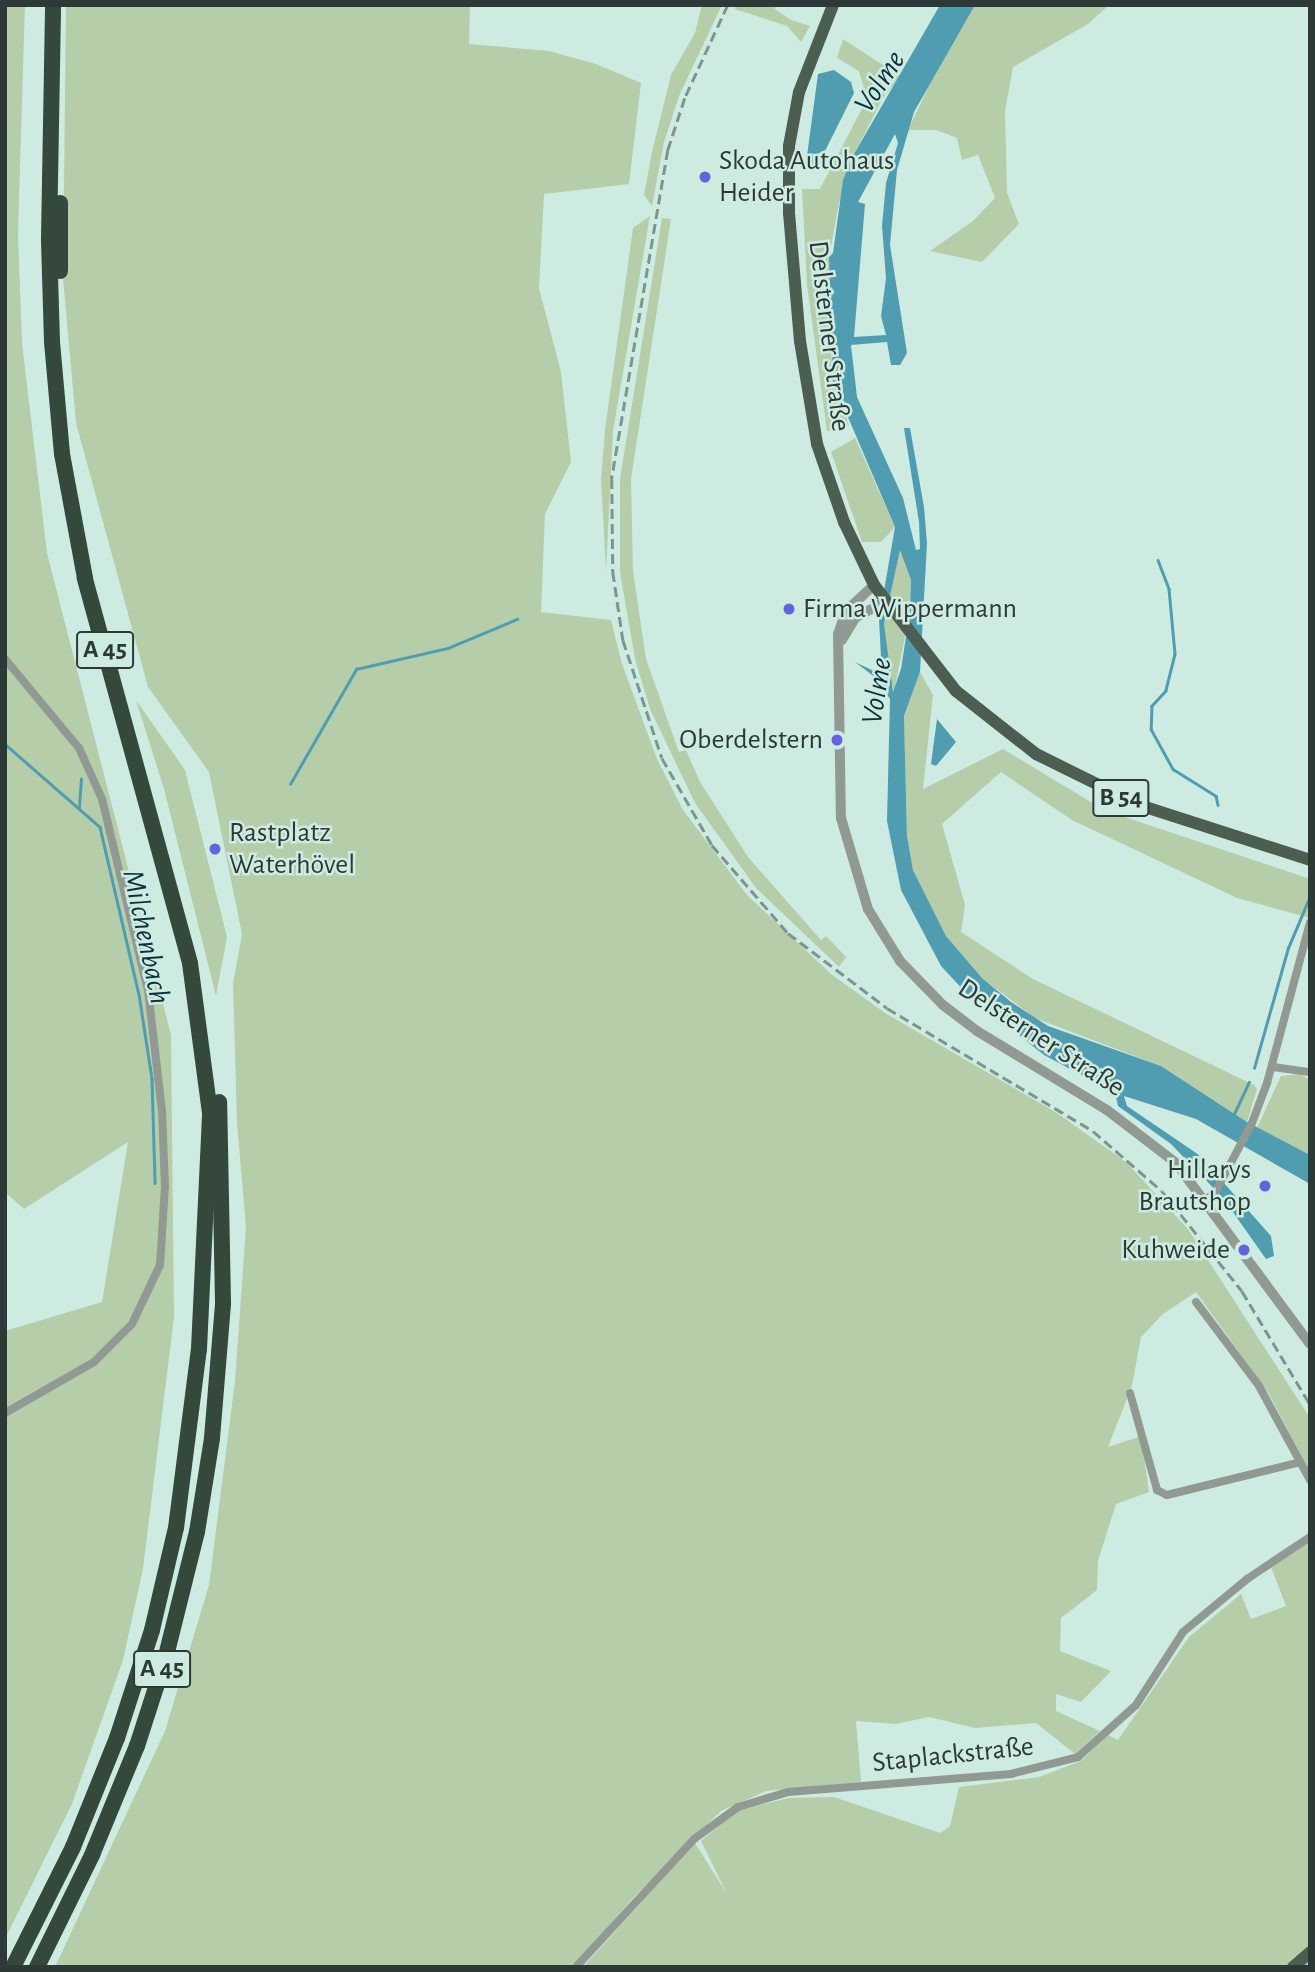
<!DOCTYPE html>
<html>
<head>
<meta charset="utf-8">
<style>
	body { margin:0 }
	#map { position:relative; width:1315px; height:1972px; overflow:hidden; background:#ceebe2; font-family:"Alegreya Sans",sans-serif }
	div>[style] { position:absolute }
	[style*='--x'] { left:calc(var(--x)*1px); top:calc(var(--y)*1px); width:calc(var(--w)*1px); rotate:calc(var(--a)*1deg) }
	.green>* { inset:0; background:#b6cdaa }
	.water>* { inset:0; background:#509db1 }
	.stream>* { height:2.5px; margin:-1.25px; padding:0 1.25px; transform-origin:1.25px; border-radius:1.25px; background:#509db1 }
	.minor>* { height:8px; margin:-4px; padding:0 4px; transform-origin:4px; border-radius:4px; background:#909a93 }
	.tertiary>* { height:10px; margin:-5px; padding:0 5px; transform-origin:5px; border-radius:5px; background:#909a93 }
	.primary>* { height:12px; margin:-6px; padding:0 6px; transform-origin:6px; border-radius:6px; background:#4c5d51 }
	.motorway>* { height:16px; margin:-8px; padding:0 8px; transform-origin:8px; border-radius:8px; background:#34483b }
	.rail>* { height:2.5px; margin-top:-1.25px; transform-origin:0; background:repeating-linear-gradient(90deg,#7f948e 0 10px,transparent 0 15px) }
	.dots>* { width:19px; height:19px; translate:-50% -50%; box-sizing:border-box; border:4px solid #ceebe2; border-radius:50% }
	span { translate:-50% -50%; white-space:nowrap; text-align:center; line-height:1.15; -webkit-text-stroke:5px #ceebe2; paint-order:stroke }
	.shield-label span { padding:2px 5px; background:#ceebe2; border:2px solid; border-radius:5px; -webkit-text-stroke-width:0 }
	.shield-label { font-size:26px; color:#2d3936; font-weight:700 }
	.poi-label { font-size:28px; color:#2d3936 }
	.left { translate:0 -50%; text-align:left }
	.right { translate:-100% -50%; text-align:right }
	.street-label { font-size:28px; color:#2d3936 }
	.water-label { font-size:30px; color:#0b313a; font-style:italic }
	.frame { position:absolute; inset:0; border:7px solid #2d3936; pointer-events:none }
</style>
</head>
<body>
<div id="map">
	<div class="green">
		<div style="clip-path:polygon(5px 5px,25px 5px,18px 233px,22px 343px,47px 553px,171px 1035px,174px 1317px,143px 1569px,123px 1660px,72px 1804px,5px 1939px,5px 1331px,102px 1302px,128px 1142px,24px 1209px,5px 1192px)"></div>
		<div style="clip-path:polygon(66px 5px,470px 5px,469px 44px,549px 51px,596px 64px,641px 83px,629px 184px,544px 194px,539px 288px,561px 372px,571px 462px,545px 514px,541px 612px,611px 620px,622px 664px,657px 759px,683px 810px,747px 895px,831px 974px,885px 1013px,1057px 1113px,1126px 1162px,1188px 1229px,1310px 1418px,1310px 1472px,1269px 1394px,1196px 1292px,1163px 1314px,1141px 1337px,1132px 1386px,1108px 1447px,1141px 1436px,1149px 1492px,1116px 1504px,1098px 1561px,1097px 1590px,1061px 1618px,1060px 1651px,1111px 1671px,1081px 1702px,1056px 1694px,1056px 1711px,1100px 1731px,1075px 1754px,1036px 1723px,975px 1728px,929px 1717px,896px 1724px,856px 1721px,861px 1782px,766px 1791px,721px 1811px,632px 1899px,578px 1962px,583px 1967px,55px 1967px,165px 1731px,209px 1585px,235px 1381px,246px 1227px,237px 1123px,233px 984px,242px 934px,209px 772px,148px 687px,76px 423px,63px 278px)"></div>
		<div style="clip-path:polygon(702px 5px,722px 5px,679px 96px,664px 142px,652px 206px,644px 195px,652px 152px,671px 75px,695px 33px)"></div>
		<div style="clip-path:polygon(737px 5px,776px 5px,775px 9px,791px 20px,810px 26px,801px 42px,787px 26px,735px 9px)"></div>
		<div style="clip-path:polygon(975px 5px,1109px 5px,1088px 24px,1013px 67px,1005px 111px,1007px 193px,1019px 224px,982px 262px,930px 251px,973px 221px,995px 198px,978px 155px,962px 160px,957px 138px,936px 130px,908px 130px,947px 48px)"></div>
		<div style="clip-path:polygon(843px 39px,900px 76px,883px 98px,854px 154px,839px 203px,829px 257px,832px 371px,849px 426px,827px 431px,807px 285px,802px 189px,820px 189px,867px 99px,859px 71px,837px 58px)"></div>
		<div style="clip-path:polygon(650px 216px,613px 431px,606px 572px,601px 479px,605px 430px,633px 228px)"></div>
		<div style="clip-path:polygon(662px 218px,671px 219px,631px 479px,633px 571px,646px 659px,679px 752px,686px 750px,700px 782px,748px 857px,821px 940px,826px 936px,846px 957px,839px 967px,756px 888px,695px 803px,650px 709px,635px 659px,620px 572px,620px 479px)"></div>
		<div style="clip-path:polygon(855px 438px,895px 527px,881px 542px,862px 542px,831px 452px)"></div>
		<div style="clip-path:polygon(900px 549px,911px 581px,910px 611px,894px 692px,886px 663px,884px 624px)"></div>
		<div style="clip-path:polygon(920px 672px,933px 695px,923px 789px,1003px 749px,1104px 810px,1310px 879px,1310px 918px,1237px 898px,1072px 820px,1001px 772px,942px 824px,965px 905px,961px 932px,1033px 979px,1254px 1085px,1257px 1089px,1247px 1122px,1161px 1066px,1035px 1018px,982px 978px,946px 936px,913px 870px,907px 836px,904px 716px)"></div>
		<div style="clip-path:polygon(136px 700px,185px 770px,227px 937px,216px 996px,164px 789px)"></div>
		<div style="clip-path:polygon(1300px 1074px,1310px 1080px,1310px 1155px,1257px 1128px,1281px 1076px)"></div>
		<div style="clip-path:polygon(1310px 1542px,1310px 1967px,583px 1967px,695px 1843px,727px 1894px,701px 1841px,736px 1811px,789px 1798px,834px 1797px,940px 1833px,950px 1826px,959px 1787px,1039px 1777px,1081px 1761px,1108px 1735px,1118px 1740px,1189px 1637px,1241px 1594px,1251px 1619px,1286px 1606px,1271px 1567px)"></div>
	</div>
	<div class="water">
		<div style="clip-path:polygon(evenodd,940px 5px,975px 5px,914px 112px,897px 170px,890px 245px,907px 353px,900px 365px,891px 365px,887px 342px,851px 345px,857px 397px,903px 498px,916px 550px,920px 549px,919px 522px,904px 428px,910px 428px,924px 507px,927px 543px,920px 672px,904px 716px,907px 836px,913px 870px,946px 936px,982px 978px,1011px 1002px,1048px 1026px,1161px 1066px,1247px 1122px,1310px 1155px,1310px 1184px,1196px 1119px,1124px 1096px,1127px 1106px,1199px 1155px,1271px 1236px,1274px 1256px,1266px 1259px,1223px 1198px,1171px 1144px,1118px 1106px,1115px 1093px,1044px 1055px,967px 994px,941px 966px,901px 890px,887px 821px,890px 699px,876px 678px,855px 662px,882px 675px,879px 620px,895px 527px,833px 382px,829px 257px,833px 253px,843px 180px,854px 154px,940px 5px,895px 134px,898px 143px,886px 183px,882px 226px,886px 278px,881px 316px,886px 335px,854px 337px,865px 204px,858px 202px,895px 134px,940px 5px,900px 550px,911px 580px,910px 611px,901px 669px,893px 692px,884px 624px,900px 550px)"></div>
		<div style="clip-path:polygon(834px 70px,851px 82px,854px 93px,819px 163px,805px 171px,818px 74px)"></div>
		<div style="clip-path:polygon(937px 719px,956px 742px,936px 766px,931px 764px)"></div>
	</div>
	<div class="stream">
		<div style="--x:1158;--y:560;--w:31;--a:69"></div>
		<div style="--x:1169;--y:589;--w:65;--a:84.7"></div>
		<div style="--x:1175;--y:654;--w:38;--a:104"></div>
		<div style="--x:1166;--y:691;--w:21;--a:133"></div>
		<div style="--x:1152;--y:706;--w:23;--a:92"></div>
		<div style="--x:1151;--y:729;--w:46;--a:61.2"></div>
		<div style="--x:1173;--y:769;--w:51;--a:32.1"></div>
		<div style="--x:1216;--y:796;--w:9;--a:77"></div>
		<div style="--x:5;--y:744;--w:126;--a:41.1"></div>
		<div style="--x:100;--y:827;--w:171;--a:76.9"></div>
		<div style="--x:139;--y:994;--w:86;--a:81.3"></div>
		<div style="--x:152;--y:1079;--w:104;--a:88.3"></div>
		<div style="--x:290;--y:784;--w:133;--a:-60.1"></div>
		<div style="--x:356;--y:669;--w:94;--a:-12.9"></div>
		<div style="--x:448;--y:648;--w:75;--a:-22.8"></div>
		<div style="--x:79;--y:807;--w:28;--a:-86"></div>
		<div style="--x:1254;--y:1068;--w:125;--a:-74.2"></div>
		<div style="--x:1288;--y:948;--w:56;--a:-67.1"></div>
		<div style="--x:1234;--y:1114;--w:35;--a:-65"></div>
	</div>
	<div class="minor">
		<div style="--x:5;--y:659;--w:116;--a:50.3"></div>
		<div style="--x:79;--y:748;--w:56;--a:65.7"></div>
		<div style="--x:102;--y:799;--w:196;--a:76.5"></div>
		<div style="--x:148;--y:990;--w:122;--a:83.4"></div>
		<div style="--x:162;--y:1111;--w:75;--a:87.7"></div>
		<div style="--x:165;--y:1186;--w:79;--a:93.6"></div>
		<div style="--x:160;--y:1265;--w:65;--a:115.4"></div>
		<div style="--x:132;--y:1324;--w:54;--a:135"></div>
		<div style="--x:94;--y:1362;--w:103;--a:150.2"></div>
		<div style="--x:1273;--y:1067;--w:37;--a:8"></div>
		<div style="--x:1207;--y:1199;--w:12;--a:-42"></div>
		<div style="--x:1216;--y:1191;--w:77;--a:-62.1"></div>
		<div style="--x:1252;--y:1123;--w:43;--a:-69.4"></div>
		<div style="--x:1267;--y:1083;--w:166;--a:-75"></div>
		<div style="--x:1196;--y:1302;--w:105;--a:53.1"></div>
		<div style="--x:1259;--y:1386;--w:107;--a:61.5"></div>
		<div style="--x:1130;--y:1393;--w:101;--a:74.4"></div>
		<div style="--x:1157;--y:1490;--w:11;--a:27"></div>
		<div style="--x:1167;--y:1495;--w:137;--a:-13.9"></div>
		<div style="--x:576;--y:1967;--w:174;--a:-47.3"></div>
		<div style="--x:694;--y:1839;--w:54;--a:-36"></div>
		<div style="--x:738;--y:1807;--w:52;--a:-16.7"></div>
		<div style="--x:788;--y:1792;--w:224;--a:-4.6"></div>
		<div style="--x:1011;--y:1774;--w:69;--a:-14.2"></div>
		<div style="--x:1078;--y:1757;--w:78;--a:-41.9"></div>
		<div style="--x:1136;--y:1705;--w:87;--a:-57.2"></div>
		<div style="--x:1183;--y:1632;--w:83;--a:-39.6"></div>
		<div style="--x:1247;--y:1579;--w:76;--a:-33.7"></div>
	</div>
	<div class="tertiary">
		<div style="--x:874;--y:585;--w:38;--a:137"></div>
		<div style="--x:846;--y:611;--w:24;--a:109"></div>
		<div style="--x:838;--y:634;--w:184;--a:89.1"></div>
		<div style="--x:841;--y:818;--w:95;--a:73.5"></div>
		<div style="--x:868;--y:909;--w:61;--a:58.4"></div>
		<div style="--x:900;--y:961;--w:62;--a:45.7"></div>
		<div style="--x:943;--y:1005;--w:43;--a:37.4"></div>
		<div style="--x:977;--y:1031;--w:152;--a:31.3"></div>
		<div style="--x:1107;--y:1110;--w:87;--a:37.5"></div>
		<div style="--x:1176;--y:1163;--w:225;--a:53.5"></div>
		<div style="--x:842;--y:640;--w:26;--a:-59"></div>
		<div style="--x:855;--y:618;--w:33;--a:-29"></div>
	</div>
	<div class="primary">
		<div style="--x:833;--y:5;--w:93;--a:111.3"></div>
		<div style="--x:799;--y:92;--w:55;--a:100.5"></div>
		<div style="--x:789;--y:146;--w:67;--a:90"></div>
		<div style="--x:789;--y:213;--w:128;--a:85.1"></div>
		<div style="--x:800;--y:341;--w:104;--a:80.6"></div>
		<div style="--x:817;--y:444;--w:83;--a:70.9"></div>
		<div style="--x:844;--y:522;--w:70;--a:64.5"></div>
		<div style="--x:874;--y:585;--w:134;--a:52.3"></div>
		<div style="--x:956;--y:691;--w:102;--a:38.2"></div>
		<div style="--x:1036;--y:754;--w:115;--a:26.3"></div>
		<div style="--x:1139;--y:805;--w:180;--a:17.8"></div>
		<div style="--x:1293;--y:1967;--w:23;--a:-41"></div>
	</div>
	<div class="motorway">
		<div style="--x:60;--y:203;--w:68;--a:90"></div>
		<div style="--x:13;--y:1967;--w:134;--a:-63.4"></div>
		<div style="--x:73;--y:1847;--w:118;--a:-68"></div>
		<div style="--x:117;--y:1738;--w:114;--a:-72"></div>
		<div style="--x:152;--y:1630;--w:105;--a:-76.8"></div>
		<div style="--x:176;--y:1528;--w:180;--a:-82.7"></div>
		<div style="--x:199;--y:1349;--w:236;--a:-87.3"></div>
		<div style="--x:210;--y:1113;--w:151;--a:-97.6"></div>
		<div style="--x:190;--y:963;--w:399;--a:-105.3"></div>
		<div style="--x:85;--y:578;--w:126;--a:-100.5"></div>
		<div style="--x:62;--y:454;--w:112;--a:-95.1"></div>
		<div style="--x:52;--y:342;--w:103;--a:-91.7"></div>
		<div style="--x:49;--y:239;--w:234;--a:-89"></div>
		<div style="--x:37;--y:1967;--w:125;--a:-63.8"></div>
		<div style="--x:92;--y:1855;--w:118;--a:-67.6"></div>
		<div style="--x:137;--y:1746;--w:95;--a:-72.1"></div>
		<div style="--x:166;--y:1656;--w:128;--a:-76"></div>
		<div style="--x:197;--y:1532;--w:95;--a:-80.9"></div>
		<div style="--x:212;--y:1438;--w:135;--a:-85.3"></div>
		<div style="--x:223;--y:1303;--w:201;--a:-91.1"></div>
	</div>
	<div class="rail">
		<div style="--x:728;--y:5;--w:102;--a:114.8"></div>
		<div style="--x:685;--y:98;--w:55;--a:108.1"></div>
		<div style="--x:668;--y:150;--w:334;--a:99.7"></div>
		<div style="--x:612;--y:479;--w:93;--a:89.4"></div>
		<div style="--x:613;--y:572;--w:69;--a:81.6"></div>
		<div style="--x:623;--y:640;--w:124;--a:71.7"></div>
		<div style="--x:662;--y:758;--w:100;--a:60.1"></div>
		<div style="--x:712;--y:845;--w:116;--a:49.2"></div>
		<div style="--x:788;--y:933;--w:124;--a:37.1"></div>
		<div style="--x:887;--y:1008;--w:240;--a:30.8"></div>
		<div style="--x:1093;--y:1131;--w:91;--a:41"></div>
		<div style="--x:1162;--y:1191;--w:128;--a:51.3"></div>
		<div style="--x:1242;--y:1291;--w:132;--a:59"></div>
	</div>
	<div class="dots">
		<div style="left:705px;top:177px;background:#6264dd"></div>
		<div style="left:789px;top:609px;background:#6264dd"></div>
		<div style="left:837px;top:740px;background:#6264dd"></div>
		<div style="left:215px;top:849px;background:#6264dd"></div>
		<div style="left:1265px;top:1186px;background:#6264dd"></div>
		<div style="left:1244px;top:1250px;background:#6264dd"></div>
	</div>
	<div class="shield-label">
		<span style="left:105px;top:650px">A 45</span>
		<span style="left:1121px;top:798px">B 54</span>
		<span style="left:162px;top:1669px">A 45</span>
	</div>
	<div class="poi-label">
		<span class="left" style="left:719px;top:177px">Skoda Autohaus<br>Heider</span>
		<span class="left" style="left:803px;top:609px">Firma Wippermann</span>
		<span class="right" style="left:823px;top:740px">Oberdelstern</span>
		<span class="left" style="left:229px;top:849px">Rastplatz<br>Waterhövel</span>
		<span class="right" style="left:1251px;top:1186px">Hillarys<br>Brautshop</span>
		<span class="right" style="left:1230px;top:1250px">Kuhweide</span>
	</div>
	<div class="street-label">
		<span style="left:829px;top:336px;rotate:83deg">Delsterner Straße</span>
		<span style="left:1041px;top:1038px;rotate:33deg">Delsterner Straße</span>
		<span style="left:953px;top:1755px;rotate:-6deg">Staplackstraße</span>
	</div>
	<div class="water-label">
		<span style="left:880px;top:82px;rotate:-57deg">Volme</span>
		<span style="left:877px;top:691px;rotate:-81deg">Volme</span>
		<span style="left:146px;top:937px;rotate:78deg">Milchenbach</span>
	</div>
	<div class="frame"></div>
</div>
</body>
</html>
